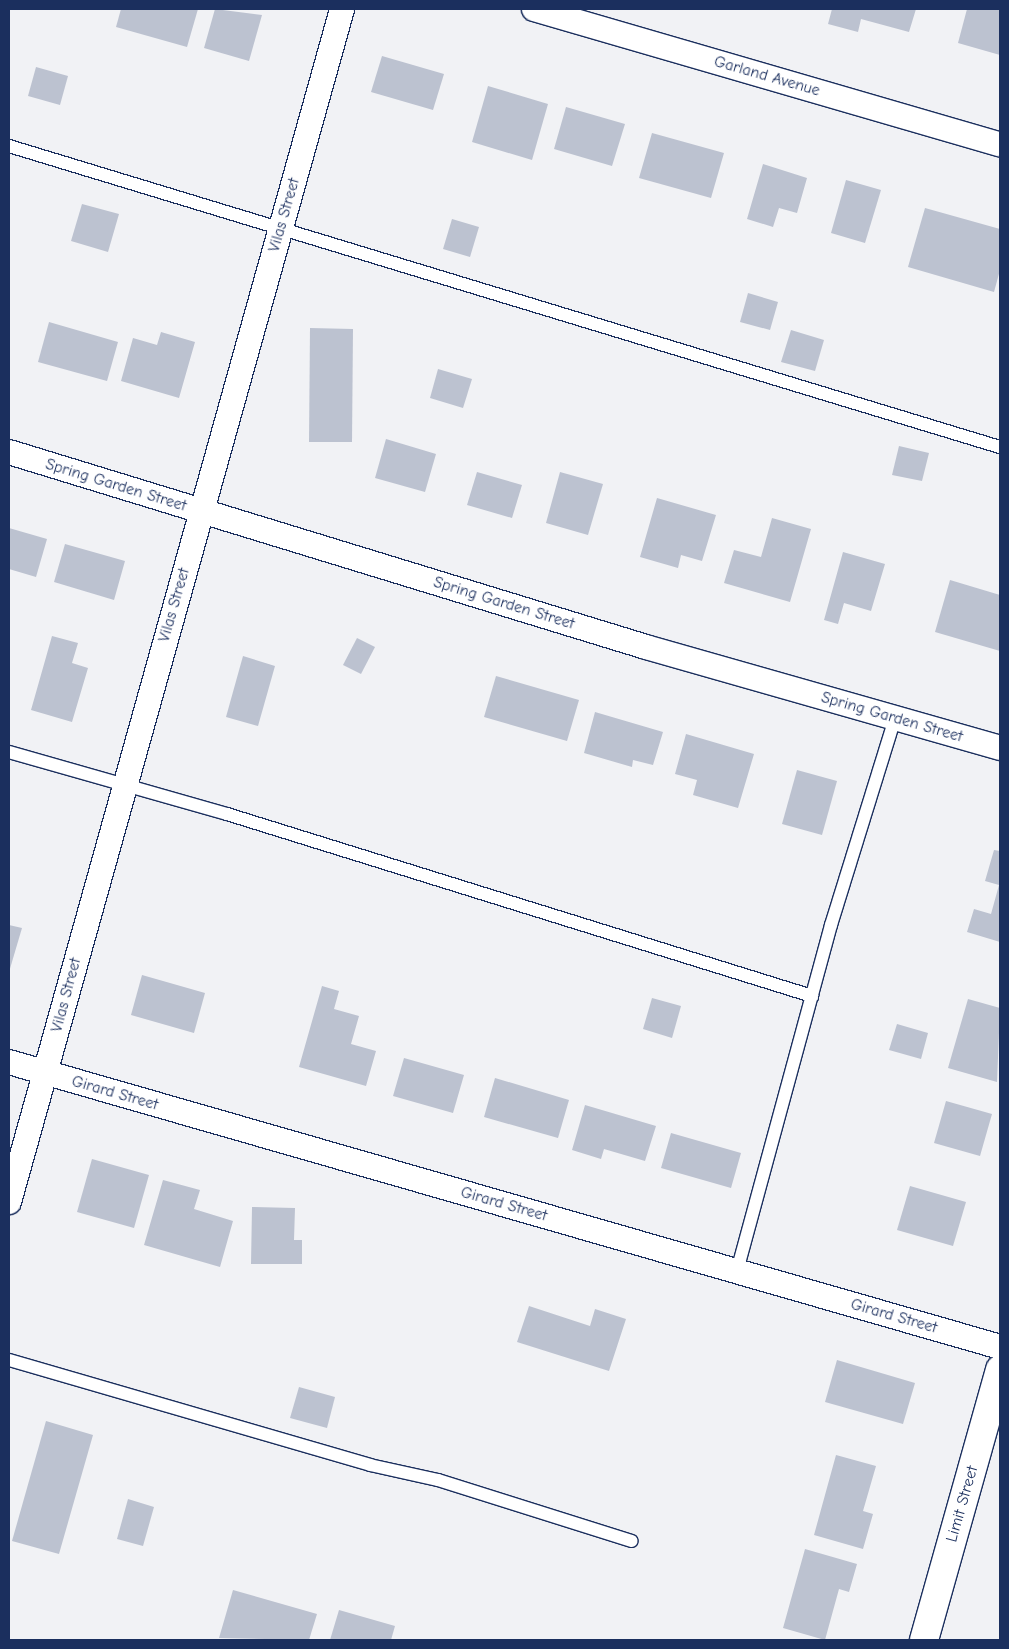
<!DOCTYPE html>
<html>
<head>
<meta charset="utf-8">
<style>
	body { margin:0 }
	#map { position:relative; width:1009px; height:1649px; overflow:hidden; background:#f1f2f5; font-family:"Comic Neue",sans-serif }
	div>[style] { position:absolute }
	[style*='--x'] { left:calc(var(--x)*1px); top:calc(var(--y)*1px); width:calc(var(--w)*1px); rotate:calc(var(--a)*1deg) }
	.building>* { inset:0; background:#bcc2d0 }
	.roads { filter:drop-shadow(1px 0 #1b2f5e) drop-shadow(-1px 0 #1b2f5e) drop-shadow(0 1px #1b2f5e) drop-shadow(0 -1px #1b2f5e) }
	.service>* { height:12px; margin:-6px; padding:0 6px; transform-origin:6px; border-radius:6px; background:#fff }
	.minor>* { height:24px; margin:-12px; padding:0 12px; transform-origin:12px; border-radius:12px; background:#fff }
	.tertiary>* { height:28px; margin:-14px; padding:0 14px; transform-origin:14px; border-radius:14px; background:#fff }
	span { translate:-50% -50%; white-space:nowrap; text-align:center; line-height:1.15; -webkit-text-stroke:4.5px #fff; paint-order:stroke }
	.street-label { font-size:16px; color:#1b2f5e }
	.frame { position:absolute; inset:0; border:10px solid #1b2f5e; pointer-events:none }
</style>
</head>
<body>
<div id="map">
	<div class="building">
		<div style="clip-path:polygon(121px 9px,198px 9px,187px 47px,116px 27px)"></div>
		<div style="clip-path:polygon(215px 9px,262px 15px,249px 61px,204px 48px)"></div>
		<div style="clip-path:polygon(832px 9px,916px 9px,909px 32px,861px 19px,858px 32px,828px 24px)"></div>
		<div style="clip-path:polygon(967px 9px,1000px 9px,1000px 55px,958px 43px)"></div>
		<div style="clip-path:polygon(382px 56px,444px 74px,433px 110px,371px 92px)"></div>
		<div style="clip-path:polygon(36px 67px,68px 76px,60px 105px,28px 96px)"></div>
		<div style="clip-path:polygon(488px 86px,548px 104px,532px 160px,472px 142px)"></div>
		<div style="clip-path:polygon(566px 107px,625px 124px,612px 166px,554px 149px)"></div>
		<div style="clip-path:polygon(652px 133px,724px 153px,711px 198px,639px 178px)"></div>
		<div style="clip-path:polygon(763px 164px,807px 178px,797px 213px,779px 208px,773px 227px,747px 219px)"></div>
		<div style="clip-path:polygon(846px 180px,881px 190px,865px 243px,831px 233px)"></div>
		<div style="clip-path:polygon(82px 204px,119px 214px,108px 252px,71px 241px)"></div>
		<div style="clip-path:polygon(925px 208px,1000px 229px,1000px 270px,994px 292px,908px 267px)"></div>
		<div style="clip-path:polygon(452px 219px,479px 227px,470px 257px,443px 249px)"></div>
		<div style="clip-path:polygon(748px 293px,778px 302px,770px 330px,740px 322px)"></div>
		<div style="clip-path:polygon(49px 322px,118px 342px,107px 381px,38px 362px)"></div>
		<div style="clip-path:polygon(310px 328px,353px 329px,352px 442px,309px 442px)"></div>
		<div style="clip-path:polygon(791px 330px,824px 340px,815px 371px,781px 362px)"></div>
		<div style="clip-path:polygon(161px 332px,195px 342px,179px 398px,121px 381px,133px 338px,157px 345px)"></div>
		<div style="clip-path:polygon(438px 369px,472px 379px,463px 408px,430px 398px)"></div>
		<div style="clip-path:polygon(386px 439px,436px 454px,425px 492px,375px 478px)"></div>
		<div style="clip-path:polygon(899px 446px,929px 453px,922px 481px,892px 475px)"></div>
		<div style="clip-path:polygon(477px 472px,522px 485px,512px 518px,467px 505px)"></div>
		<div style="clip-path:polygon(560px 472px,603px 484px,588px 535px,546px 523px)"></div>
		<div style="clip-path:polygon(657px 498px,716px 515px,702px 561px,681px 555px,678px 568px,640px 557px)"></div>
		<div style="clip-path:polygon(772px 518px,811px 529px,790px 602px,724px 583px,734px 550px,761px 557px)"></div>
		<div style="clip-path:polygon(9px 528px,47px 539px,36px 577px,9px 569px)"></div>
		<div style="clip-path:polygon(65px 544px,125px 561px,114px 600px,54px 582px)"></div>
		<div style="clip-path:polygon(843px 552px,885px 564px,871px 611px,844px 603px,838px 624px,824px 620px)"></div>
		<div style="clip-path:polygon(950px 580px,1000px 595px,1000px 651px,935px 632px)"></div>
		<div style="clip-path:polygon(52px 636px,78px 643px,72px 663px,88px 668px,72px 722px,31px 710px)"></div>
		<div style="clip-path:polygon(357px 638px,375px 647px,361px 674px,343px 665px)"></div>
		<div style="clip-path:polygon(243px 656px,275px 666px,258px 726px,226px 717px)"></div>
		<div style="clip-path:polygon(496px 676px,579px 700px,567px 741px,484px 717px)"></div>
		<div style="clip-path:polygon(595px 712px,663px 732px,653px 765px,633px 760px,632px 767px,584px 753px)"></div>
		<div style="clip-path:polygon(686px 734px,754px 754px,738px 808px,693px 795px,697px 780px,675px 774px)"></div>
		<div style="clip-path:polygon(797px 770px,837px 781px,822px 835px,782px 824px)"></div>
		<div style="clip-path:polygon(994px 850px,1000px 851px,1000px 942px,967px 932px,974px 909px,991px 914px,999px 885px,985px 881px)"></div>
		<div style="clip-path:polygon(9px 925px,22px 928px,9px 972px)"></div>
		<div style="clip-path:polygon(142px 975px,205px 993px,194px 1033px,131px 1015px)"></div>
		<div style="clip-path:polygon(322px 986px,339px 991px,334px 1009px,359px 1016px,351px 1044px,376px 1051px,366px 1086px,299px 1067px)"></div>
		<div style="clip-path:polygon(652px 998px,681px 1006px,672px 1038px,643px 1029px)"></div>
		<div style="clip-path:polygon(968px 999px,1000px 1008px,997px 1082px,948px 1068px)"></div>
		<div style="clip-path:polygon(897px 1024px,928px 1033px,921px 1059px,889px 1050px)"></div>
		<div style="clip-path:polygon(404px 1058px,464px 1075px,453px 1113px,393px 1096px)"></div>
		<div style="clip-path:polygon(495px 1078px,569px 1100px,558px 1138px,484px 1117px)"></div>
		<div style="clip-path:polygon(946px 1101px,992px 1114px,980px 1156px,934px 1143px)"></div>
		<div style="clip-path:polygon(585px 1105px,656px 1126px,645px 1161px,604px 1149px,601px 1159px,572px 1150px)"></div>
		<div style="clip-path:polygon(671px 1133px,741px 1153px,731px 1188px,661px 1168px)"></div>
		<div style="clip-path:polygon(92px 1159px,149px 1175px,134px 1228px,77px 1212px)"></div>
		<div style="clip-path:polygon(163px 1180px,200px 1190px,194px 1209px,233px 1221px,220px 1267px,144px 1245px)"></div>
		<div style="clip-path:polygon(910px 1186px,966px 1202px,953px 1246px,897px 1230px)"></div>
		<div style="clip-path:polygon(252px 1207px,295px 1208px,294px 1240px,302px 1240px,302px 1264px,251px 1264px)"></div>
		<div style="clip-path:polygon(529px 1306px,590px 1326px,595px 1309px,626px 1319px,609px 1371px,517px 1342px)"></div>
		<div style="clip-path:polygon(837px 1360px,915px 1383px,903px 1424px,825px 1402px)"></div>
		<div style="clip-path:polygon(299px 1387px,335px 1397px,327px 1428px,290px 1418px)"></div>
		<div style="clip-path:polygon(46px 1421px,93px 1435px,59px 1554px,12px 1541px)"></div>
		<div style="clip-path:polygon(836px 1455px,876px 1466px,863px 1511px,873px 1514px,863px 1549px,814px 1535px)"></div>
		<div style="clip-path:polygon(128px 1499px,154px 1507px,143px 1546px,117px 1539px)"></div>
		<div style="clip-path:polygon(805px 1549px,857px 1564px,849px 1592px,839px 1589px,825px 1640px,783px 1628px)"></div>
		<div style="clip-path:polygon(233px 1590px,317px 1614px,309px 1640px,219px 1638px)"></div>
		<div style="clip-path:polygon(339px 1610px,395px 1626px,391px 1640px,330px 1640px)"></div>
	</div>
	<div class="roads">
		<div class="service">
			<div style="--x:9;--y:146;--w:1036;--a:16.9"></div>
			<div style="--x:9;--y:752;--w:227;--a:15.9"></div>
			<div style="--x:227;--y:814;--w:613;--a:17.28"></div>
			<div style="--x:737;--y:1271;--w:359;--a:-74.8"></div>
			<div style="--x:831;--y:925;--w:217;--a:-72.8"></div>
			<div style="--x:9;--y:1360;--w:376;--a:16.2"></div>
			<div style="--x:370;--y:1465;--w:70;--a:12.4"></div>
			<div style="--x:438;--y:1480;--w:203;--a:17.5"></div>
		</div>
		<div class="minor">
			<div style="--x:534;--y:9;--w:485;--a:16.2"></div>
			<div style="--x:9;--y:452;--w:666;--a:17.02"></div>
			<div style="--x:646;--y:647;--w:368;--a:15.9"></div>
			<div style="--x:9;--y:1062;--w:1031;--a:16.04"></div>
			<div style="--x:9;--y:1202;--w:1239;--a:-74.4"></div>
		</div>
		<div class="tertiary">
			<div style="--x:924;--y:1640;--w:281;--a:-74.3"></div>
		</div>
	</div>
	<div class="street-label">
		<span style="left:767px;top:76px;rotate:16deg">Garland Avenue</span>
		<span style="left:284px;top:215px;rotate:-74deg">Vilas Street</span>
		<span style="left:116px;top:485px;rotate:17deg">Spring Garden Street</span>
		<span style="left:504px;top:603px;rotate:17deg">Spring Garden Street</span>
		<span style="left:174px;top:605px;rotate:-74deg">Vilas Street</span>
		<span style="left:892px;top:717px;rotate:16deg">Spring Garden Street</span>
		<span style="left:66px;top:995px;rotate:-75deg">Vilas Street</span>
		<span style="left:115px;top:1093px;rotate:16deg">Girard Street</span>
		<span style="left:504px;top:1204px;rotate:16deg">Girard Street</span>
		<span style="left:894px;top:1316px;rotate:16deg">Girard Street</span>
		<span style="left:962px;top:1504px;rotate:-74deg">Limit Street</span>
	</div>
	<div class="frame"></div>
</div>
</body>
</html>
